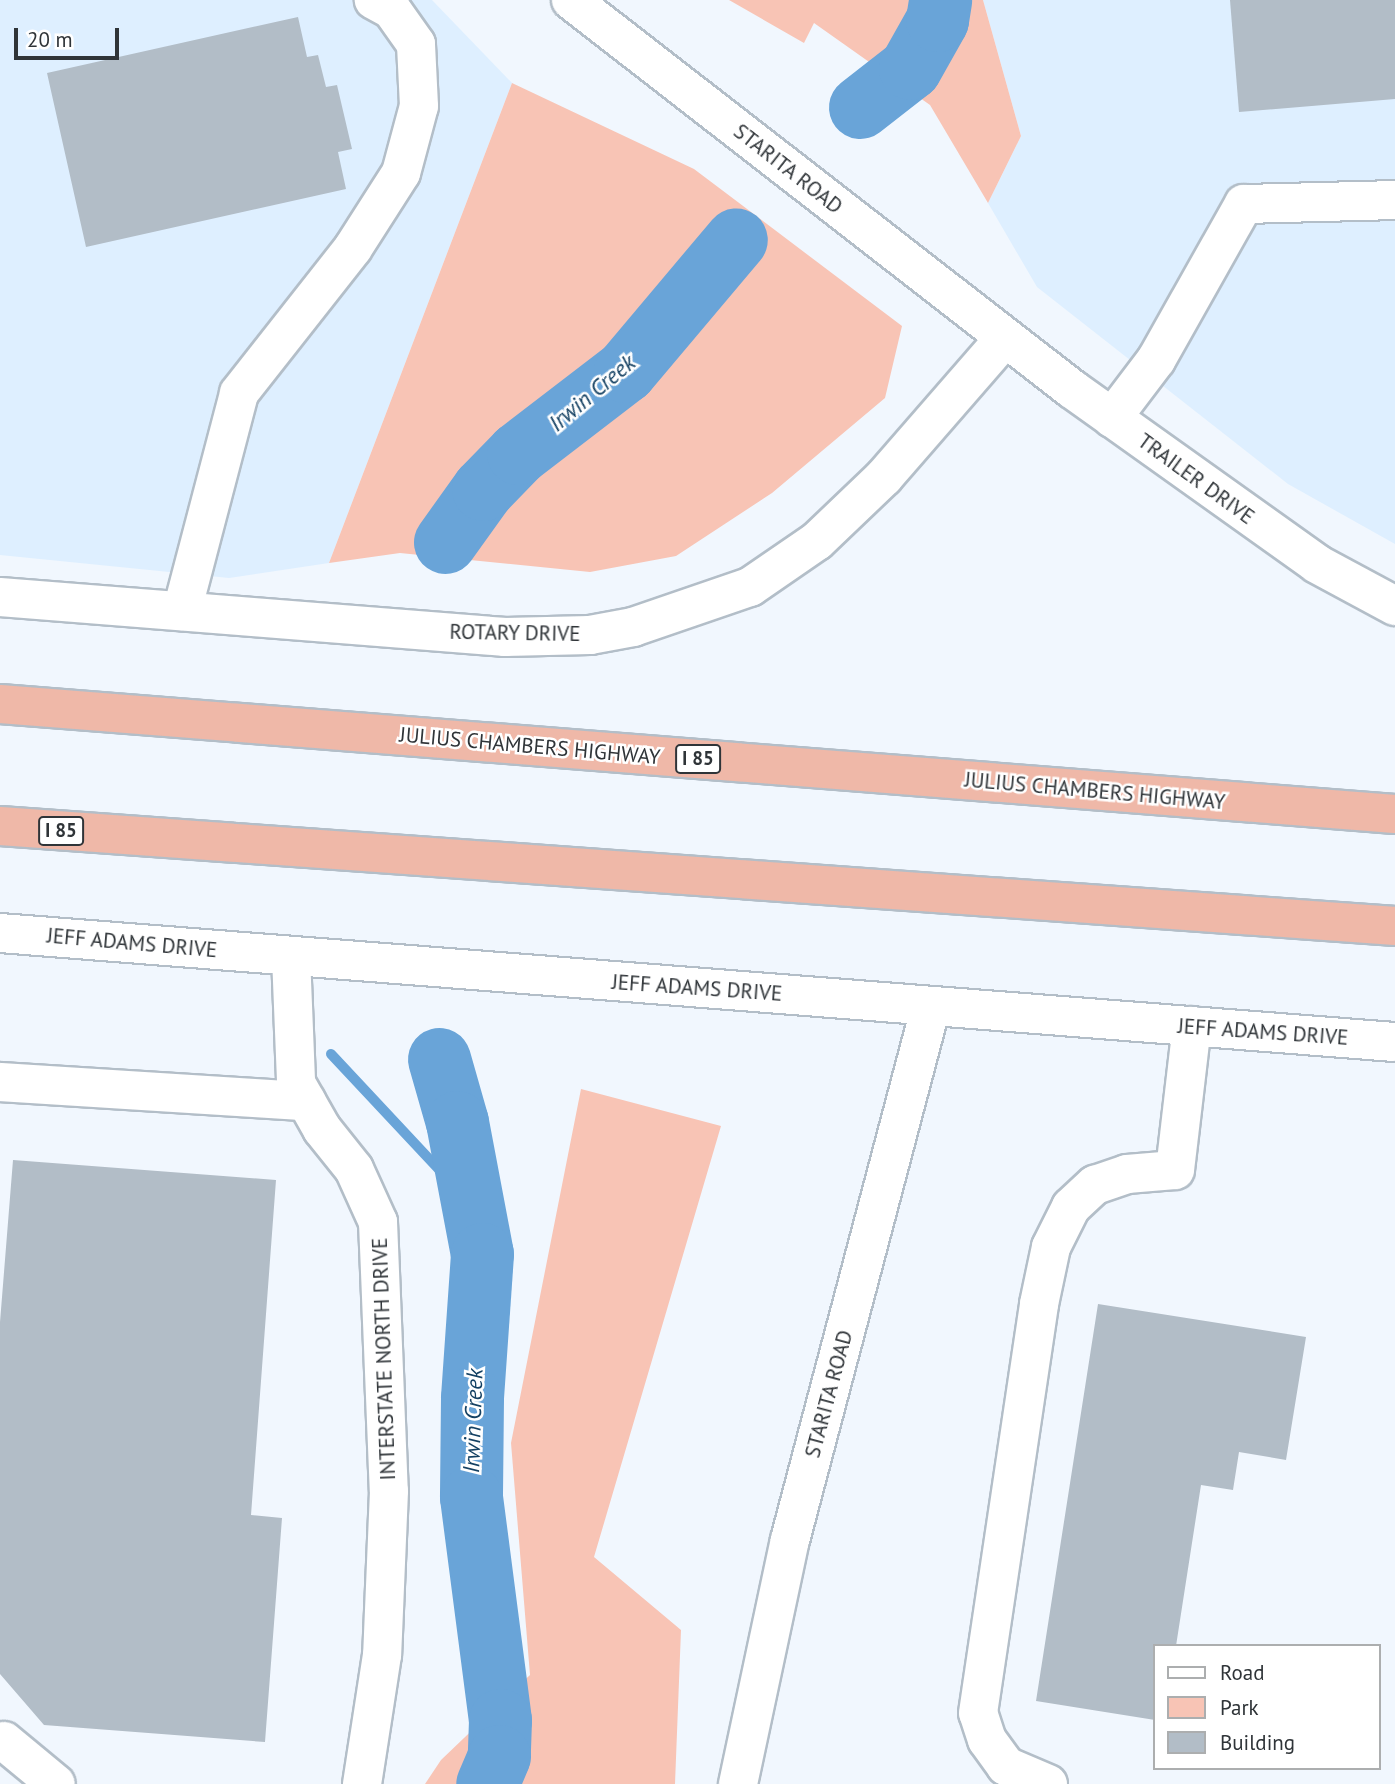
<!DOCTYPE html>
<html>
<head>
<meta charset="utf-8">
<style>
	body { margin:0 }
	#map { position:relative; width:1395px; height:1784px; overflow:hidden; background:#f1f7fe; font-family:"PT Sans",sans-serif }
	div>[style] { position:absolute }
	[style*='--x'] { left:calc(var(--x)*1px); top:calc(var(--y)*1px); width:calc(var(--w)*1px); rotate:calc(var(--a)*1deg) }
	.built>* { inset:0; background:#deefff }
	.green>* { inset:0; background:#f8c4b5 }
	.stream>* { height:10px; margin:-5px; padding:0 5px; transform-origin:5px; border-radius:5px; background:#69a4d8 }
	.river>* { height:63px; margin:-31.5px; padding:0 31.5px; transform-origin:31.5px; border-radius:31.5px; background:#69a4d8 }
	.building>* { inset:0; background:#b2bdc7 }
	.roads { filter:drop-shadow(2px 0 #b3bec8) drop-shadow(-2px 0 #b3bec8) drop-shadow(0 2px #b3bec8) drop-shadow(0 -2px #b3bec8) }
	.minor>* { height:38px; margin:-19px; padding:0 19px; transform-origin:19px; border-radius:19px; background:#fff }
	.highway>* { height:38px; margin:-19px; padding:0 19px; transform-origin:19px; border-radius:19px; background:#efb8a8 }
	span { translate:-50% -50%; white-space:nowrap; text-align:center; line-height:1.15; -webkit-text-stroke:5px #fff; paint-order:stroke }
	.shield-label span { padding:2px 5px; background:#fff; border:2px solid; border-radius:5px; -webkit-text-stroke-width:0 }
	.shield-label { font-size:19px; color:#2f3438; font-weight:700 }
	.street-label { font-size:21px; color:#2f3438 }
	.water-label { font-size:23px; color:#144163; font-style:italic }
	.legend { position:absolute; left:1153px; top:1644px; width:228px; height:126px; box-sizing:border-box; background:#fff; border:2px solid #acaeaf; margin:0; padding:9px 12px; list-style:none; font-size:21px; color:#2f3438 }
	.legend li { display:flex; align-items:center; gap:14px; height:35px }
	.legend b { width:35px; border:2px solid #acaeaf }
	.scale { position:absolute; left:14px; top:28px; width:105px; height:32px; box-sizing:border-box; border:4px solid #2f3438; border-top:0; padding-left:9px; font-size:21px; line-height:24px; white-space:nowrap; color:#2f3438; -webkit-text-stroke:5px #fff; paint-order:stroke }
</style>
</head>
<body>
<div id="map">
	<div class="built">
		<div style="clip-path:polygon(0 0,432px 0,512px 83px,329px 563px,229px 578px,0 555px)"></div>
		<div style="clip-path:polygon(983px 0,1395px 0,1395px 544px,1288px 484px,1037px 287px,988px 203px,1021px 136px)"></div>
	</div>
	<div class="green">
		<div style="clip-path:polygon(729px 0,983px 0,1021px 136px,988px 203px,930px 105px,814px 23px,804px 43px)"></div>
		<div style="clip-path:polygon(512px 83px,694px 169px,902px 326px,885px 398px,772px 493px,676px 556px,590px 572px,400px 553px,329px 563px)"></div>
		<div style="clip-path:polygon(581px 1089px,721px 1126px,594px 1557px,681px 1630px,675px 1784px,425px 1784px,441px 1760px,530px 1675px,511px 1443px)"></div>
	</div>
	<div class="stream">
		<div style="--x:331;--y:1054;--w:211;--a:46.9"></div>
	</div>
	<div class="river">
		<div style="--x:860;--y:107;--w:63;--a:-38"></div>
		<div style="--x:910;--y:68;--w:55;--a:-60.6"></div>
		<div style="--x:937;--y:20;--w:20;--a:-81"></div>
		<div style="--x:445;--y:542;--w:65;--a:-54.4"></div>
		<div style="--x:483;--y:489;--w:50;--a:-45.8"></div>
		<div style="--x:518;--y:453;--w:135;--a:-37.5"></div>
		<div style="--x:625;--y:371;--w:172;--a:-49.9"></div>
		<div style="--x:439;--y:1059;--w:66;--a:74.1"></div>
		<div style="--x:457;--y:1122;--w:134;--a:79.3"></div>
		<div style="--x:482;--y:1254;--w:144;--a:94"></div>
		<div style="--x:472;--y:1398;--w:99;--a:90.6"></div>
		<div style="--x:471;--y:1497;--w:225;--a:82.6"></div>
		<div style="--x:500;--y:1720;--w:36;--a:92"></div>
		<div style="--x:499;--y:1756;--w:30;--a:113"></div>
	</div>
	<div class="building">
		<div style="clip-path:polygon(1230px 0,1395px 0,1395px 99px,1239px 112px)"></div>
		<div style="clip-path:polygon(298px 17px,307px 57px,318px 55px,326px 87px,337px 85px,352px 149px,338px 152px,346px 189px,86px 247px,47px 73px)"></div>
		<div style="clip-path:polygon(13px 1160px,276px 1180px,251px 1515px,282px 1518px,265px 1742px,44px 1725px,0 1674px,0 1322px)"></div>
		<div style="clip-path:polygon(1098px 1304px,1306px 1337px,1286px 1460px,1239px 1452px,1233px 1490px,1201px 1485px,1176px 1646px,1155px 1646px,1155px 1720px,1036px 1701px)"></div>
	</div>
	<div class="roads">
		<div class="minor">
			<div style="--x:571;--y:0;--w:634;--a:37.83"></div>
			<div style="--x:1072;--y:389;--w:301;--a:35.5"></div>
			<div style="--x:1317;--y:564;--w:89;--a:28.3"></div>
			<div style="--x:1112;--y:418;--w:73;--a:-52.8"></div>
			<div style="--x:1156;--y:360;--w:179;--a:-60.6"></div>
			<div style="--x:1244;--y:204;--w:151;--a:-1.5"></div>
			<div style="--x:0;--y:597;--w:507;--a:4.53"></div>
			<div style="--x:505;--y:637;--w:85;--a:-1.3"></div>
			<div style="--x:590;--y:635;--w:44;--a:-10.5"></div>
			<div style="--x:633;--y:627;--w:124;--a:-18.9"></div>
			<div style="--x:750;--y:587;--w:81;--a:-34.5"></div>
			<div style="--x:817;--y:541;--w:93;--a:-43.7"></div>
			<div style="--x:884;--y:477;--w:184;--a:-49"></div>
			<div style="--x:182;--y:611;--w:225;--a:-75.3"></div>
			<div style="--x:239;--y:393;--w:184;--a:-51.8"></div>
			<div style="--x:353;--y:248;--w:89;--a:-57.4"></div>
			<div style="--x:401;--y:173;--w:69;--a:-75"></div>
			<div style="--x:419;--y:106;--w:62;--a:-92.8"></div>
			<div style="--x:416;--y:44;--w:42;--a:-125.2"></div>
			<div style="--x:392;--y:10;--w:21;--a:-151"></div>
			<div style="--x:0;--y:933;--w:1399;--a:4.47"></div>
			<div style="--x:291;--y:956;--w:127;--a:87.7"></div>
			<div style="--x:296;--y:1083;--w:53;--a:60.5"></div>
			<div style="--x:322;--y:1129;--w:51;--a:51.3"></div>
			<div style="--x:354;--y:1169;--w:58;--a:65.6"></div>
			<div style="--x:378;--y:1222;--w:269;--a:87.7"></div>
			<div style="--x:389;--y:1491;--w:164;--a:92.4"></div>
			<div style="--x:382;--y:1655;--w:131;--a:98.8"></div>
			<div style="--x:0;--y:1082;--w:307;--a:3.6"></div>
			<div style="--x:4;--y:1741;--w:67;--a:39.6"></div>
			<div style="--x:738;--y:1784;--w:249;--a:-78"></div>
			<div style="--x:790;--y:1540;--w:552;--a:-75.21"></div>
			<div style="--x:1048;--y:1784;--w:46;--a:-156.8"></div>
			<div style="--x:1006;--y:1766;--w:32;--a:-126"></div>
			<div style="--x:987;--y:1740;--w:28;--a:-108"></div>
			<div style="--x:978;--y:1713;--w:414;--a:-81.5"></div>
			<div style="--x:1039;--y:1304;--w:58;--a:-78.1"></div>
			<div style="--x:1051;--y:1247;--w:45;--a:-63.4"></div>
			<div style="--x:1071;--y:1207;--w:33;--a:-43"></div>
			<div style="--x:1095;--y:1185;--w:34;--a:-19"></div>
			<div style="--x:1127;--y:1174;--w:48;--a:-4.8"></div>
			<div style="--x:1175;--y:1170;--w:145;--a:-83.3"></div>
		</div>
		<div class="highway">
			<div style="--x:0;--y:704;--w:1399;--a:4.51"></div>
			<div style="--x:0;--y:826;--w:1399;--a:4.1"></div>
		</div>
	</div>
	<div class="shield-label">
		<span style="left:698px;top:759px">I 85</span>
		<span style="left:61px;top:831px">I 85</span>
	</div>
	<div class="street-label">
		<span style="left:788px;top:169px;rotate:38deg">STARITA ROAD</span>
		<span style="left:1196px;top:479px;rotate:36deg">TRAILER DRIVE</span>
		<span style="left:515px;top:633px;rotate:1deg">ROTARY DRIVE</span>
		<span style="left:530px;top:746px;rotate:5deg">JULIUS CHAMBERS HIGHWAY</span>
		<span style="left:1095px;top:791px;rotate:5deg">JULIUS CHAMBERS HIGHWAY</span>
		<span style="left:132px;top:943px;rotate:5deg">JEFF ADAMS DRIVE</span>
		<span style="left:697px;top:988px;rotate:4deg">JEFF ADAMS DRIVE</span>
		<span style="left:1263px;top:1032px;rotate:4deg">JEFF ADAMS DRIVE</span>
		<span style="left:384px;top:1359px;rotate:-92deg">INTERSTATE NORTH DRIVE</span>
		<span style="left:829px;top:1394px;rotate:-75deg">STARITA ROAD</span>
	</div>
	<div class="water-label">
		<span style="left:592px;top:393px;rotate:-40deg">Irwin Creek</span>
		<span style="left:473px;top:1421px;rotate:-88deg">Irwin Creek</span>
	</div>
	<ul class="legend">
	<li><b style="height:9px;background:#fff"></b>Road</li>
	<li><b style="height:19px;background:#f8c4b5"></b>Park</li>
	<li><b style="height:19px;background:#b2bdc7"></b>Building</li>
	</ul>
	<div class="scale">20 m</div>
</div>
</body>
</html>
